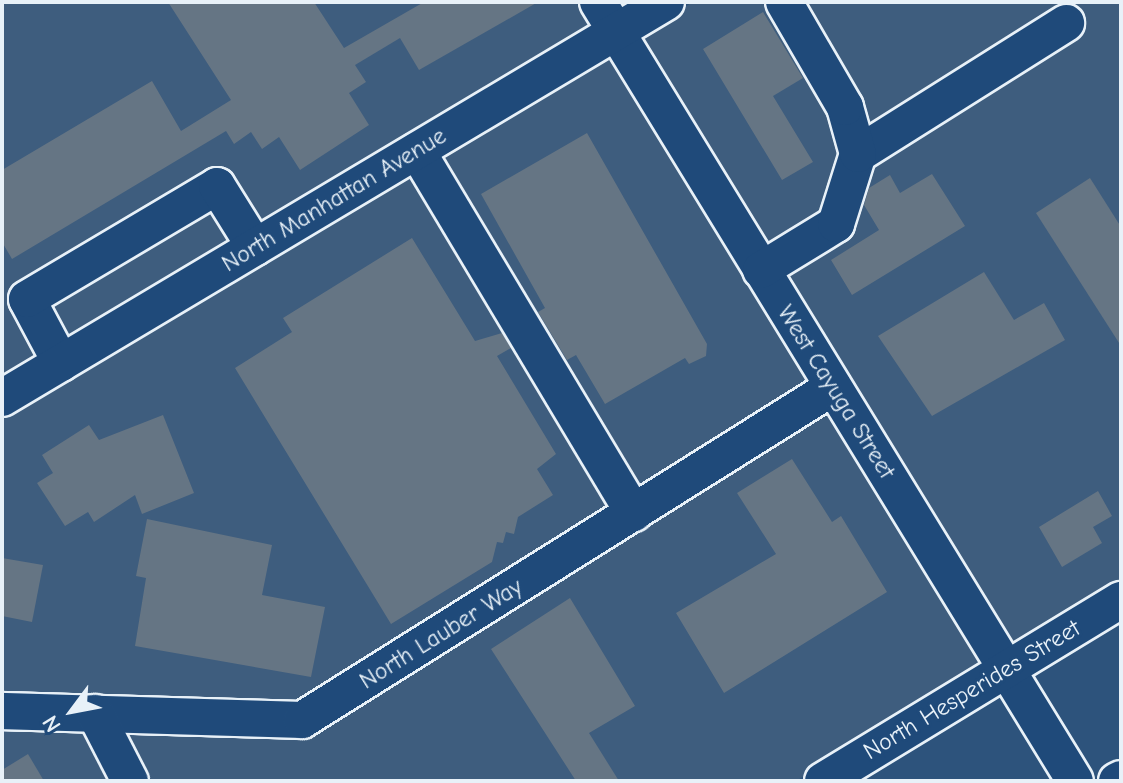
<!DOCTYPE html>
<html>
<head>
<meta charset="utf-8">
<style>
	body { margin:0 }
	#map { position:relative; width:1123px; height:783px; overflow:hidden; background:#2d537c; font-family:"Comic Neue",sans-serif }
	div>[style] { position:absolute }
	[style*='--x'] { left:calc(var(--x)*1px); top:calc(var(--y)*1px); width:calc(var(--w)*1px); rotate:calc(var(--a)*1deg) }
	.built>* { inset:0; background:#3e5d7e }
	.building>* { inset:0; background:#657584 }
	.roads { filter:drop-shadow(2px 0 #e8f1f8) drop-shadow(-2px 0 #e8f1f8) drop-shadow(0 2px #e8f1f8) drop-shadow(0 -2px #e8f1f8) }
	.minor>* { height:36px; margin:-18px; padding:0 18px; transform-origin:18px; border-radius:18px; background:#1f4a7a }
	span { translate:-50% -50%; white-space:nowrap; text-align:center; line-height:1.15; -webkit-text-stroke:6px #1f4a7a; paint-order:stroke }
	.street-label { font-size:24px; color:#e8f1f8 }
	.frame { position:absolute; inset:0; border:4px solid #e8f1f8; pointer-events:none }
	.north { position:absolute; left:32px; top:671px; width:80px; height:80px; -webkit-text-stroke:6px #1f4a7a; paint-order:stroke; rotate:238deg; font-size:22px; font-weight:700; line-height:32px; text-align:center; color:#e8f1f8 }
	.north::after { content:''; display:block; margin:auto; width:28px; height:36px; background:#e8f1f8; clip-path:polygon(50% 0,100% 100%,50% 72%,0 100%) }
</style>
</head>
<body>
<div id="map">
	<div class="built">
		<div style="clip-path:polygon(2px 2px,580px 2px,596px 28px,2px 382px)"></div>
		<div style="clip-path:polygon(693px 2px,1121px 2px,1121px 584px,1012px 649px,637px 36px)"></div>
		<div style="clip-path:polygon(610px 51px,812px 383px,299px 705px,2px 696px,2px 414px)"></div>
		<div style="clip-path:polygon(827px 407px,986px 666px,796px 781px,2px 781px,2px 725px,300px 734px)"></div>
	</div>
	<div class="building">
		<div style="clip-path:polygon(168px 2px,314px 2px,344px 48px,424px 2px,538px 2px,419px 70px,400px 38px,355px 65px,366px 82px,349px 93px,369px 125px,300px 170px,279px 137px,262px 149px,251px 132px,234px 144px,226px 131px,12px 259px,2px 242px,2px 170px,152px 81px,181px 131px,231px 100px)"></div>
		<div style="clip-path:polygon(763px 12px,803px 78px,773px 96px,813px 162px,782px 180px,703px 49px)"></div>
		<div style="clip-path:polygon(587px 133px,707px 344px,706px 356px,689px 364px,685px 358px,605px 404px,576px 355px,567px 360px,538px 312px,545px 308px,481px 194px)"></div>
		<div style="clip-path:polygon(932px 174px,965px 226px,852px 295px,831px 260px,879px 230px,864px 205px,869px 188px,890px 175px,900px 193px)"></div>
		<div style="clip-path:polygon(1090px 178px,1121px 227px,1121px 346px,1036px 213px)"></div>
		<div style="clip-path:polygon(412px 238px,475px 341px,502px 333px,511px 348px,497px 356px,556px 454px,537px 469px,553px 495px,518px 517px,514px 534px,506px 532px,503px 543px,497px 542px,492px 562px,391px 624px,235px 368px,292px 332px,283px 318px)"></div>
		<div style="clip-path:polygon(984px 272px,1014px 320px,1044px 303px,1065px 340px,932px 416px,878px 336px)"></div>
		<div style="clip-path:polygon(163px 415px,194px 493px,142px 514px,135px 495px,94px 522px,88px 512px,65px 526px,37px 483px,53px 473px,42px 455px,89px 425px,99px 440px)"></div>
		<div style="clip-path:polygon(792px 459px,832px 522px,841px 516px,887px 592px,724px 693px,676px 613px,776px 554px,737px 493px)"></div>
		<div style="clip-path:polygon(1098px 491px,1112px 516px,1093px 527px,1102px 543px,1062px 567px,1039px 527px)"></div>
		<div style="clip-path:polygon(147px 519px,272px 545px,262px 595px,325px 607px,311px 677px,135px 646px,146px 578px,136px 576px)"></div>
		<div style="clip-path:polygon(2px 558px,43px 565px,32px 622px,2px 616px)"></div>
		<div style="clip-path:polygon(570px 598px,635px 706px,589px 733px,619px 781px,576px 781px,491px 649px)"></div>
		<div style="clip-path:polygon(28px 754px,44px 781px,2px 781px,2px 770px)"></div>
	</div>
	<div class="roads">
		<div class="minor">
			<div style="--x:598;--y:2;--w:913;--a:58.52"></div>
			<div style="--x:417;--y:151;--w:422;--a:59.1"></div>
			<div style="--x:858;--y:154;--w:246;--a:-32.2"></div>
			<div style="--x:761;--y:270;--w:88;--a:-31.5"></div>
			<div style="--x:836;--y:224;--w:73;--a:-72.6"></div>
			<div style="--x:858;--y:154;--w:49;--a:-105.5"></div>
			<div style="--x:845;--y:107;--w:121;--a:-120.2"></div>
			<div style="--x:61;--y:363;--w:72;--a:-118"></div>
			<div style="--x:27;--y:299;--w:221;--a:-30.7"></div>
			<div style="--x:217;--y:186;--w:72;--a:58.1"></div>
			<div style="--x:2;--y:398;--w:773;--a:-30.81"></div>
			<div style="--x:2;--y:711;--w:300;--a:1.7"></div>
			<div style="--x:302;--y:720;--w:627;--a:-32.09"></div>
			<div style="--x:95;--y:713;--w:76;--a:62.8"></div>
			<div style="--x:823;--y:781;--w:349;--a:-31.3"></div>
			<div style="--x:1117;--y:781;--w:4;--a:-27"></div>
		</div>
	</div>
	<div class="street-label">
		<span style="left:334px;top:200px;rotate:-31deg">North Manhattan Avenue</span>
		<span style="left:836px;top:392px;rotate:58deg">West Cayuga Street</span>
		<span style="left:441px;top:634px;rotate:-32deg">North Lauber Way</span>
		<span style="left:972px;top:690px;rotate:-31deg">North Hesperides Street</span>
	</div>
	<div class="frame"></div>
	<div class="north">N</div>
</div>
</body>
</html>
